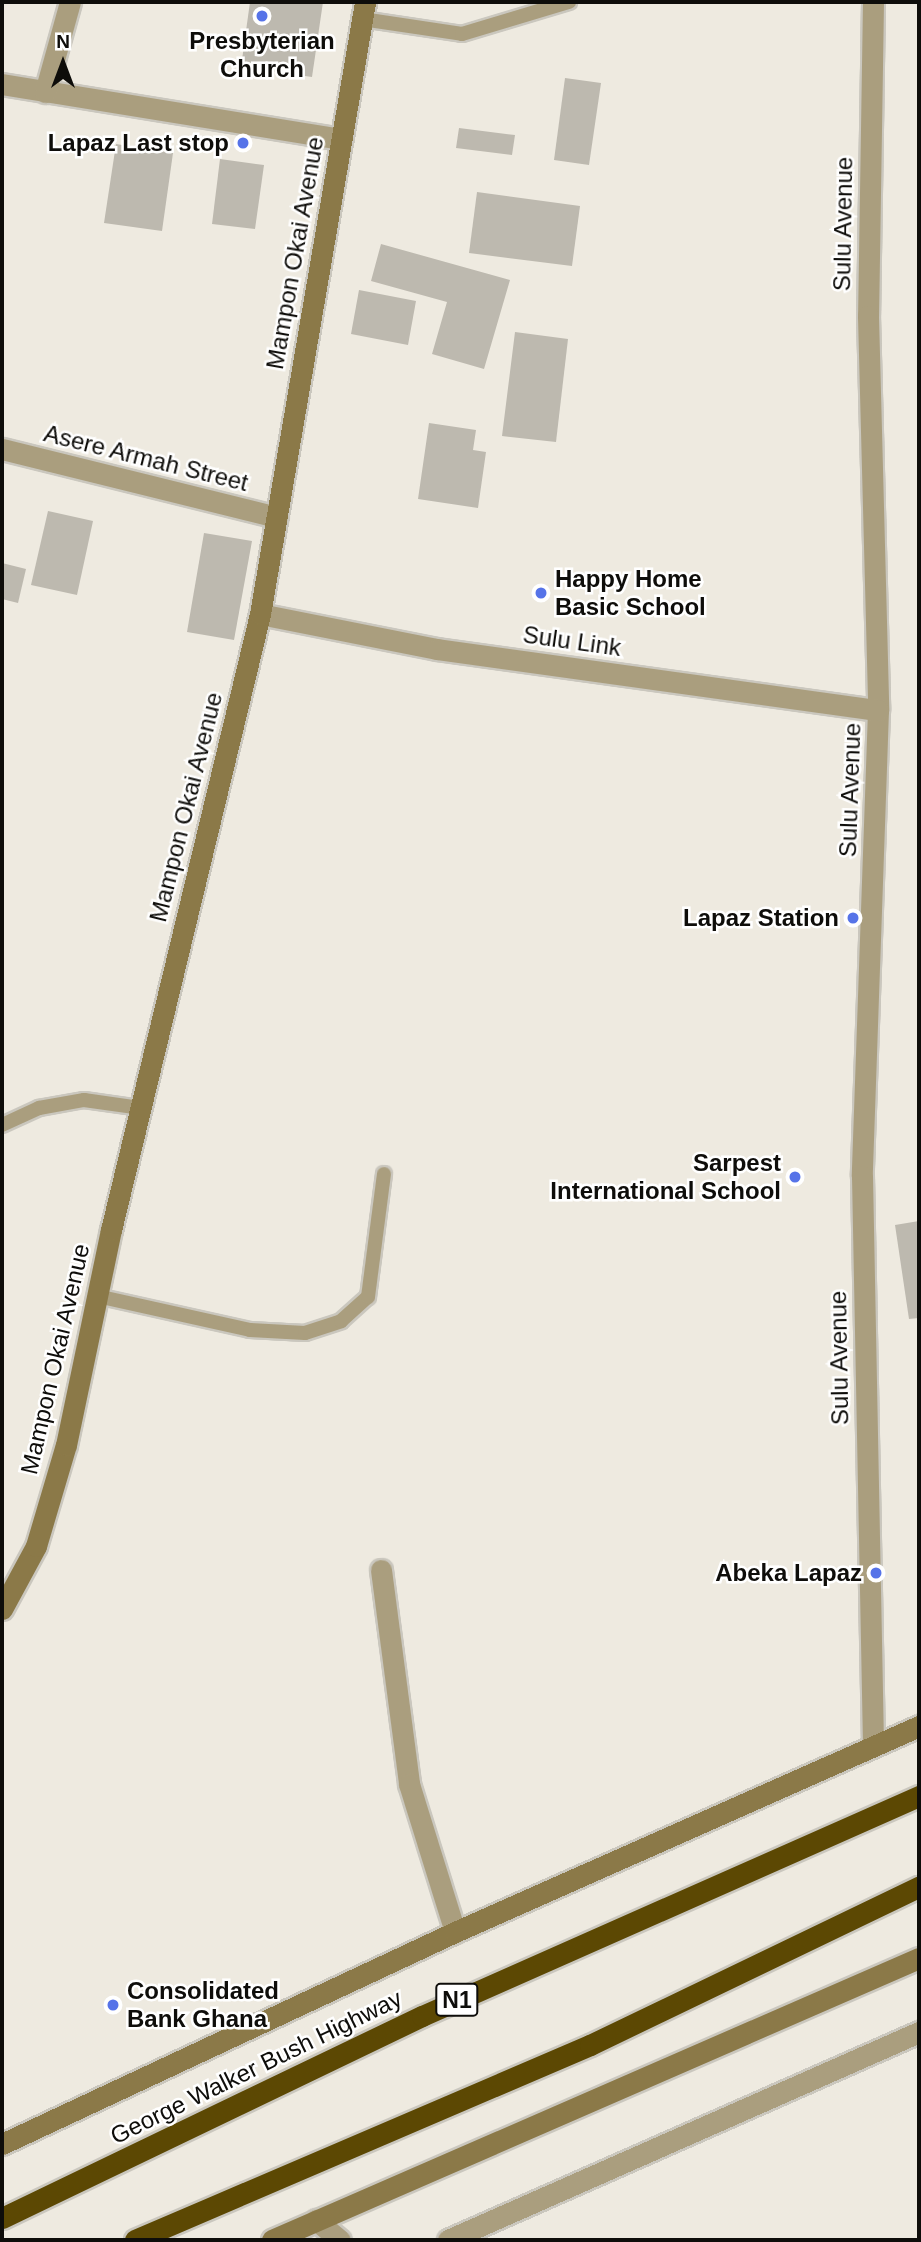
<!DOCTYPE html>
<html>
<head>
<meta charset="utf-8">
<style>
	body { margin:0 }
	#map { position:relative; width:921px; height:2242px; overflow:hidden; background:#eeeae0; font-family:Arial,sans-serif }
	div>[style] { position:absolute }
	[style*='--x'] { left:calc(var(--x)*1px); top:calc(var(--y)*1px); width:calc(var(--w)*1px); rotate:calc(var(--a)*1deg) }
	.building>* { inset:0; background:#bdb9af }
	.roads { filter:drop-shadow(2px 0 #cac7be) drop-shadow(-2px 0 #cac7be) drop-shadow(0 2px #cac7be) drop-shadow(0 -2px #cac7be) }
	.lane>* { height:14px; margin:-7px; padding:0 7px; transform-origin:7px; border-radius:7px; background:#aa9e7e }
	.street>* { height:21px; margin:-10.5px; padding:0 10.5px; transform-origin:10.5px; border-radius:10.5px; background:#aa9e7e }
	.secondary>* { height:21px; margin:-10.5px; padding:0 10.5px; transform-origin:10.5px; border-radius:10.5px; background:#8b7948 }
	.highway>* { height:21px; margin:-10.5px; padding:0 10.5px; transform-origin:10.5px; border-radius:10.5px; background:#5c4803 }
	.dots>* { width:19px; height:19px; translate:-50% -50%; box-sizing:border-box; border:4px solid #fff; border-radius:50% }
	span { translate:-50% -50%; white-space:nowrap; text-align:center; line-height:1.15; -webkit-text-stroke:5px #fff; paint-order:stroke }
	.shield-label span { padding:2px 5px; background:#fff; border:2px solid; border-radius:5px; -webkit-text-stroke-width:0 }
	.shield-label { font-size:23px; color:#0e0d0a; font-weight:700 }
	.poi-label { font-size:24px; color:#0e0d0a; font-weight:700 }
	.right { translate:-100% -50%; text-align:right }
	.left { translate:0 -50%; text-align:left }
	.street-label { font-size:24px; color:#0e0d0a }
	.frame { position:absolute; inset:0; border:4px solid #0e0d0a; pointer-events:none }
	.north { position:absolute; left:28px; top:28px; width:70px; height:70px; -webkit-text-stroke:5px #fff; paint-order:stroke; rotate:0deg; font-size:19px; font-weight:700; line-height:28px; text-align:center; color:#0e0d0a }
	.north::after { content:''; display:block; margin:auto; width:24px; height:32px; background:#0e0d0a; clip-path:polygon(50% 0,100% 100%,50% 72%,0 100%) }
</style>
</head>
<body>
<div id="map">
	<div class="building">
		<div style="clip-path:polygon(250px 2px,323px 2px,312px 77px,241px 67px)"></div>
		<div style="clip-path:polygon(565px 78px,601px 83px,589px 165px,554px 160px)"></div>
		<div style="clip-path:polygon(459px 128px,515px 135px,512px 155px,456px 148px)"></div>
		<div style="clip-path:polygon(116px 144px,173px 153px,162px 231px,104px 223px)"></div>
		<div style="clip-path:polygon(220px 159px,264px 165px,255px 229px,212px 224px)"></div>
		<div style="clip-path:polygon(477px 192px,580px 206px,572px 266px,469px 253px)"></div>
		<div style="clip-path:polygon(381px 244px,510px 280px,484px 369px,432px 354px,447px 302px,371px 281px)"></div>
		<div style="clip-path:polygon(359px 290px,416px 301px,408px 345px,351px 334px)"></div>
		<div style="clip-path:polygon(515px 332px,568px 339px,556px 442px,502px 436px)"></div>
		<div style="clip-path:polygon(429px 423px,476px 430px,473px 450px,486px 452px,478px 508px,418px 499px)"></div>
		<div style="clip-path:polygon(48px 511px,93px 521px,77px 595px,31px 585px)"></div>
		<div style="clip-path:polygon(204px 533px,252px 541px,234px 640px,187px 632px)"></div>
		<div style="clip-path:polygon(2px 563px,26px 569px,18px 603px,2px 599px)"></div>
		<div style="clip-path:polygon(919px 1221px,919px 1318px,909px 1319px,895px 1225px)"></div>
	</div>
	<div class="roads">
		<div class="lane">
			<div style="--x:362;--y:19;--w:101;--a:8.5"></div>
			<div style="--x:462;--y:34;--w:112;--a:-16.7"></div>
			<div style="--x:2;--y:1125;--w:41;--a:-24.7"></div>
			<div style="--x:39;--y:1108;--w:46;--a:-10.1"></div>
			<div style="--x:84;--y:1100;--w:58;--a:8"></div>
			<div style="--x:97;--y:1296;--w:157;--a:12.5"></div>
			<div style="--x:250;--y:1330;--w:55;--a:3.1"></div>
			<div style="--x:305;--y:1333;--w:38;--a:-18"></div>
			<div style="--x:341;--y:1321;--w:36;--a:-42"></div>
			<div style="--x:368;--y:1297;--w:124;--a:-82.6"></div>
		</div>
		<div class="street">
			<div style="--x:873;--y:2;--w:314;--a:90.9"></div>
			<div style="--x:868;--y:316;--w:394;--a:88.5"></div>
			<div style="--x:878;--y:710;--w:466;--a:92"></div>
			<div style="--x:862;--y:1176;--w:570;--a:88.89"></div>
			<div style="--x:2;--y:84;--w:343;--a:9.2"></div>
			<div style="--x:45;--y:92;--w:93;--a:-74.5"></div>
			<div style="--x:2;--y:449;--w:283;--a:13.9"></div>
			<div style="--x:260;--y:614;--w:180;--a:11.2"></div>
			<div style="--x:437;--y:649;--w:445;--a:7.9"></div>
			<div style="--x:381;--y:1570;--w:216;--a:82.5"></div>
			<div style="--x:409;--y:1784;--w:155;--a:72.7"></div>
			<div style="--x:316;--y:2220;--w:31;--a:40"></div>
			<div style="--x:448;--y:2240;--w:515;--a:-23.83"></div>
		</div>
		<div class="secondary">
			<div style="--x:2;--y:1609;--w:72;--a:-61.6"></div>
			<div style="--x:36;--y:1546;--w:105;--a:-73.5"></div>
			<div style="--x:66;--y:1445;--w:220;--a:-78.2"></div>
			<div style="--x:111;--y:1230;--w:634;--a:-76.4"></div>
			<div style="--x:260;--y:614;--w:621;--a:-80.26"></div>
			<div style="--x:2;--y:2144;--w:500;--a:-25.08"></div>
			<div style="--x:455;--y:1932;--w:508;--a:-23.94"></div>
			<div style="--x:272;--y:2240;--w:706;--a:-23.55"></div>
		</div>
		<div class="highway">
			<div style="--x:2;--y:2218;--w:466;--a:-25.7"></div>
			<div style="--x:422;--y:2016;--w:544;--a:-23.88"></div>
			<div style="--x:135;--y:2240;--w:495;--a:-23.2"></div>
			<div style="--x:590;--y:2045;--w:365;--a:-25.7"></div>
		</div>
	</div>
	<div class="dots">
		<div style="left:262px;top:16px;background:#5673e8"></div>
		<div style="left:243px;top:143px;background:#5673e8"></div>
		<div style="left:541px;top:593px;background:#5673e8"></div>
		<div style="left:853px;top:918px;background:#5673e8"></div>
		<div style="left:795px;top:1177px;background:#5673e8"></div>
		<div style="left:876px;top:1573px;background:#5673e8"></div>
		<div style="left:113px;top:2005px;background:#5673e8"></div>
	</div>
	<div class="shield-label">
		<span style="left:457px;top:2000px">N1</span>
	</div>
	<div class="poi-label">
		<span style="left:262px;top:55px">Presbyterian<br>Church</span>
		<span class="right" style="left:229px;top:143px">Lapaz Last stop</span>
		<span class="left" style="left:555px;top:593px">Happy Home<br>Basic School</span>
		<span class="right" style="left:839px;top:918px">Lapaz Station</span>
		<span class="right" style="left:781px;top:1177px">Sarpest<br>International School</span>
		<span class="right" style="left:862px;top:1573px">Abeka Lapaz</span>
		<span class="left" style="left:127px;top:2005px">Consolidated<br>Bank Ghana</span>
	</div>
	<div class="street-label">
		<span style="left:843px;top:224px;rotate:-89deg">Sulu Avenue</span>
		<span style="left:295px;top:253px;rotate:-80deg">Mampon Okai Avenue</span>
		<span style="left:146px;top:458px;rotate:14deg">Asere Armah Street</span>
		<span style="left:572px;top:641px;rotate:8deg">Sulu Link</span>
		<span style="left:850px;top:790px;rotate:-88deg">Sulu Avenue</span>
		<span style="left:186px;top:807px;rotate:-76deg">Mampon Okai Avenue</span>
		<span style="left:839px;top:1358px;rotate:-91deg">Sulu Avenue</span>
		<span style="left:55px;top:1359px;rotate:-77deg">Mampon Okai Avenue</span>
		<span style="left:256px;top:2067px;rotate:-26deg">George Walker Bush Highway</span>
	</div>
	<div class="frame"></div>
	<div class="north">N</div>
</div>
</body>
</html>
